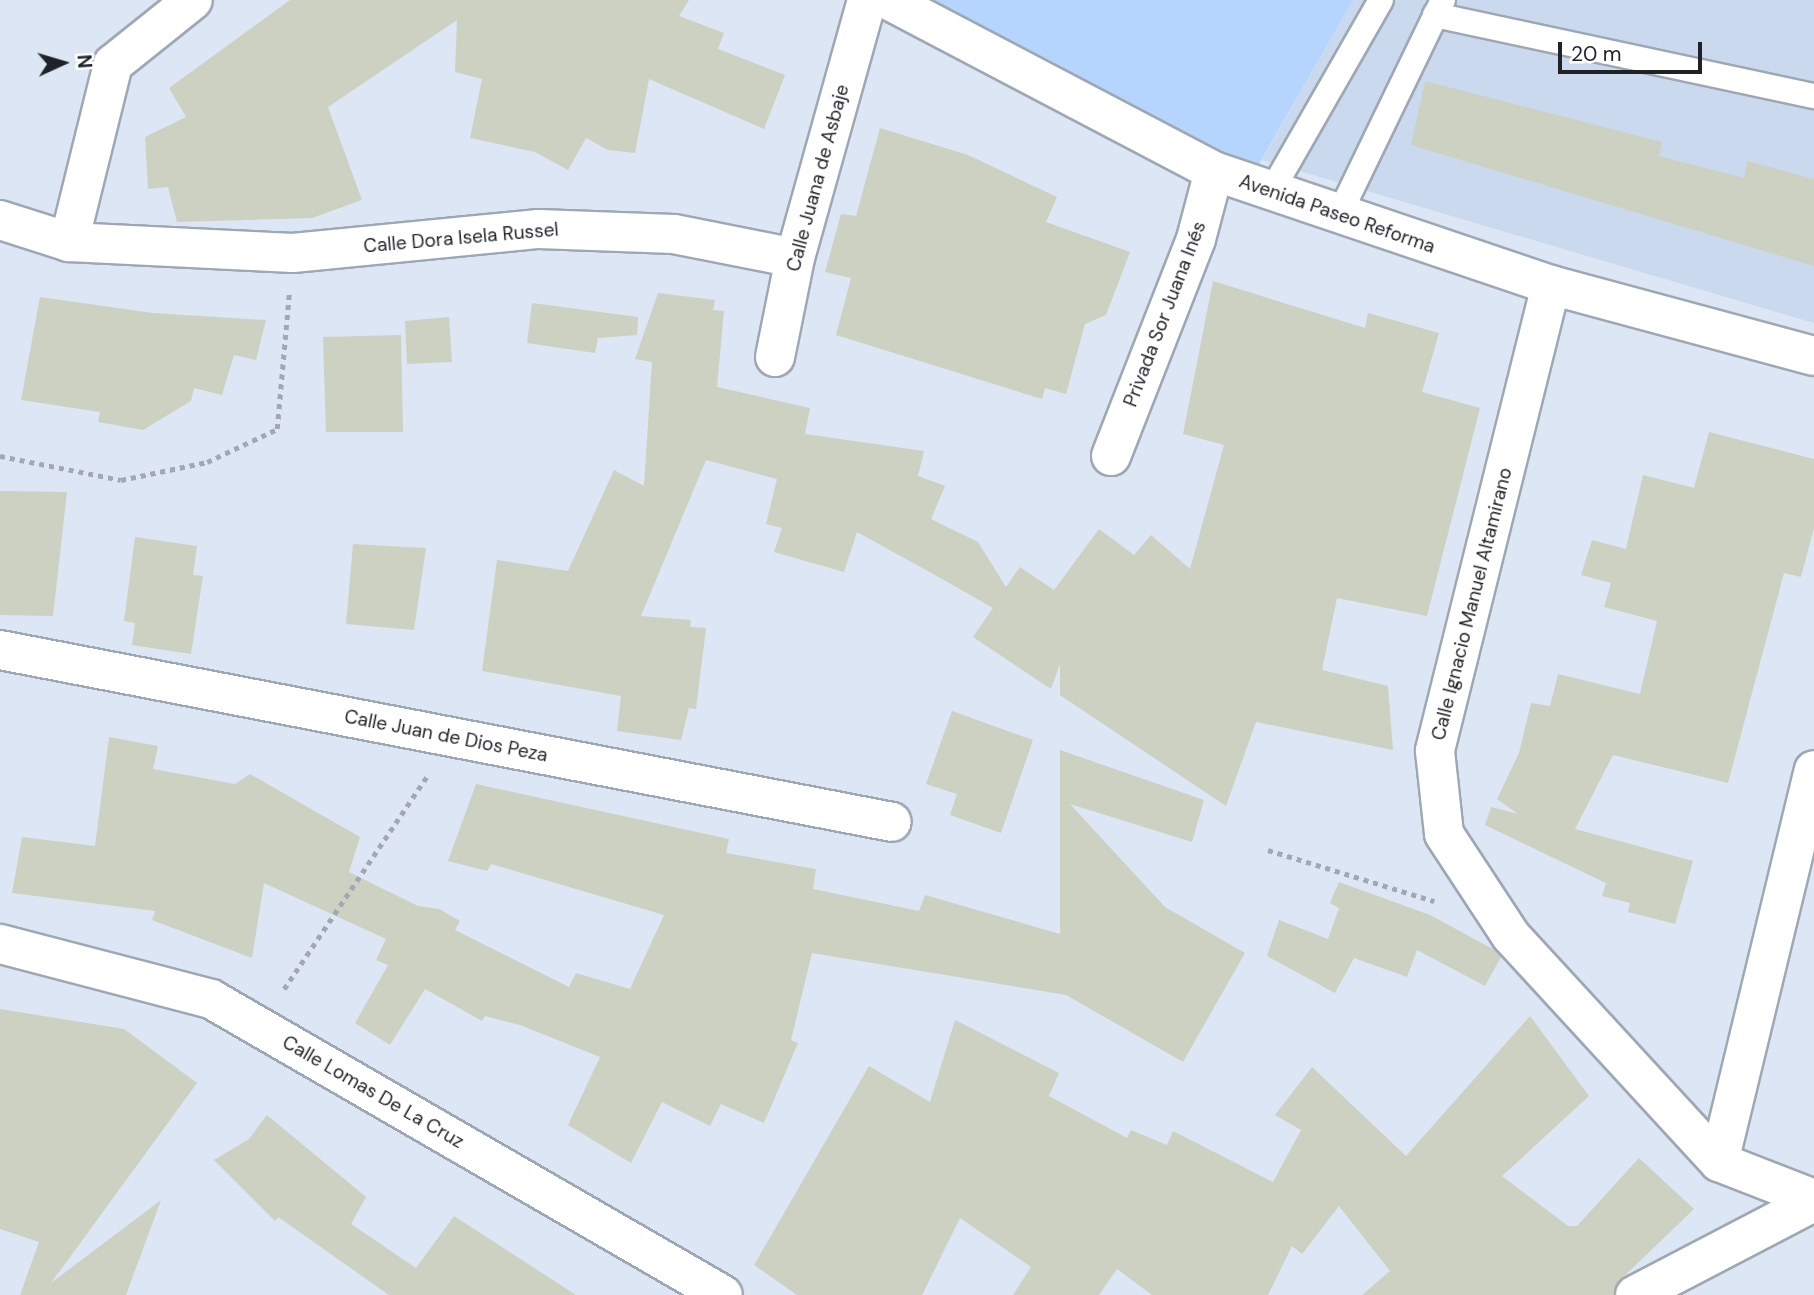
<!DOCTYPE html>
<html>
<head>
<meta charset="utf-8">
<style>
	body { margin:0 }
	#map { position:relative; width:1814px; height:1295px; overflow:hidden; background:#dce6f4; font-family:"DM Sans",sans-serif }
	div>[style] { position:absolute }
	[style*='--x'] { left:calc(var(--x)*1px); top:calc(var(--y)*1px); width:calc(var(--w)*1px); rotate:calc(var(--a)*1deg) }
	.built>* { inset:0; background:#cad9ed }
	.green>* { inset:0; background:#b6d5fe }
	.building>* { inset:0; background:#cdd1c1 }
	.path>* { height:4.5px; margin-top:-2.25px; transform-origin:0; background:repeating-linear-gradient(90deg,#a1a8b4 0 5px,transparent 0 10px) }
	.roads { filter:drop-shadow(2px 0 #9ea7b4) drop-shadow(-2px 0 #9ea7b4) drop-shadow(0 2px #9ea7b4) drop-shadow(0 -2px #9ea7b4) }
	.service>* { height:24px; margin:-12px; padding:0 12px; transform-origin:12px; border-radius:12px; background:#fff }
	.pedestrian>* { height:38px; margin:-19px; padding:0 19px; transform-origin:19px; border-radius:19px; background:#fff }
	.minor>* { height:38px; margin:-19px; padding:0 19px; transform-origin:19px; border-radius:19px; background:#fff }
	.secondary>* { height:38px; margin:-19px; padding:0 19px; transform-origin:19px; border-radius:19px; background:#fff }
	span { translate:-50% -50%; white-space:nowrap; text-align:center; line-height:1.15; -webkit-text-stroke:6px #fff; paint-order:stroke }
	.street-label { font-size:19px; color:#1f2227 }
	.north { position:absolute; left:28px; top:28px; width:70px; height:70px; -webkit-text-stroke:5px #fff; paint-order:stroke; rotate:86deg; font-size:19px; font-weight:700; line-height:28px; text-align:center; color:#1f2227 }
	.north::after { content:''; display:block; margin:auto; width:24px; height:32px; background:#1f2227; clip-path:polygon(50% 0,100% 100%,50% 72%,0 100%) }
	.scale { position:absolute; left:1558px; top:42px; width:144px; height:32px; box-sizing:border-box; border:4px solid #1f2227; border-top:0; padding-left:9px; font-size:21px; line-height:24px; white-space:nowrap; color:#1f2227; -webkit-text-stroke:5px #fff; paint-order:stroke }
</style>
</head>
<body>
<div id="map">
	<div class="built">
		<div style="clip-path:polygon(1353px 0,1814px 0,1814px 323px,1262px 160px)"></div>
	</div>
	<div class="green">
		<div style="clip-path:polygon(888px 0,1353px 0,1248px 183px)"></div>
	</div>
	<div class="building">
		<div style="clip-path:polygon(290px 0,689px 0,679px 16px,724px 33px,718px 49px,785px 75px,764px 129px,649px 79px,635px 153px,608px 150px,586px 138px,568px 170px,535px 152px,470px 138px,482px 79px,455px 72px,457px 20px,328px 107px,362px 200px,312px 218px,177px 222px,168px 187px,148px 189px,145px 137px,186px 117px,169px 88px)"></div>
		<div style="clip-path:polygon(1425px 81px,1662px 142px,1659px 156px,1744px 178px,1747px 161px,1814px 179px,1814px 266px,1411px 145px)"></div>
		<div style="clip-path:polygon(880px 128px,968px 155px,1057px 197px,1046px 222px,1130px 252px,1106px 315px,1085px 324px,1066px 394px,1045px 388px,1042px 399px,836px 335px,851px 278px,825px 272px,841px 214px,856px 216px)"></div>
		<div style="clip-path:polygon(1213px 281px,1365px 328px,1368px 313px,1439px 333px,1422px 392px,1480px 408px,1427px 616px,1337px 598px,1322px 670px,1388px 686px,1393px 750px,1256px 722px,1226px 806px,1060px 695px,1060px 664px,1051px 689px,973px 637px,993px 608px,944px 580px,857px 532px,844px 572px,774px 552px,782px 528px,766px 524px,777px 479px,706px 460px,641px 616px,691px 620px,690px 627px,706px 628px,696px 709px,689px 708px,681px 740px,617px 731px,621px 696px,482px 671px,497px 560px,568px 571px,614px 470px,644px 486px,652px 362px,635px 359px,658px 293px,715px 300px,713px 310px,724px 311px,717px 387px,810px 408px,805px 434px,924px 451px,918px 476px,945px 486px,931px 519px,978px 542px,1006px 587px,1020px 567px,1054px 590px,1099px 529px,1134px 555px,1151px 535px,1190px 569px,1224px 445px,1183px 434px)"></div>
		<div style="clip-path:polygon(40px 297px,153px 313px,266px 320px,256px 360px,234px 355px,222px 395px,194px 388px,191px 401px,143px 430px,98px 422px,100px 412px,21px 400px)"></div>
		<div style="clip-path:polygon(532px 303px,638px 317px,637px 335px,598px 338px,595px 353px,527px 343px)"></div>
		<div style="clip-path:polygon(449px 317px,452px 362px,407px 364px,405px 321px)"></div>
		<div style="clip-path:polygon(401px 335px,403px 432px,326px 432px,323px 337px)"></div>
		<div style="clip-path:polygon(1709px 432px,1814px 459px,1814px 528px,1801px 577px,1784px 573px,1728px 783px,1613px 755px,1575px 829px,1693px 861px,1675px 924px,1628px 912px,1630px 903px,1602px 896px,1606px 883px,1485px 825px,1491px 807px,1518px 814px,1497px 799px,1519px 753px,1531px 703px,1550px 706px,1558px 674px,1640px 694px,1657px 621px,1604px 607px,1611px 583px,1581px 575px,1592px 540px,1626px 549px,1643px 475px,1694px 488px)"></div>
		<div style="clip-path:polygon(0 491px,67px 492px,53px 616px,0 615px)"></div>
		<div style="clip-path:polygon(135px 537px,197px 546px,193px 575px,203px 576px,191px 654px,132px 645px,135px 623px,124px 621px)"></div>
		<div style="clip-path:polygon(353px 544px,426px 548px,414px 630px,346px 624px)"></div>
		<div style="clip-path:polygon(952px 711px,1033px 740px,1001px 833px,950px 815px,957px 794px,926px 784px)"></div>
		<div style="clip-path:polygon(109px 737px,158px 746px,153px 769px,235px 784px,250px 774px,360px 837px,349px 872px,418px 906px,439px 909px,460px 921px,455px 930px,569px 987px,576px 973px,630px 989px,664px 915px,491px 864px,487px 871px,448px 861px,476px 784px,729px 839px,726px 853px,816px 869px,813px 889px,919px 911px,925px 895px,1060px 934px,1060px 750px,1204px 800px,1192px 842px,1070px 804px,1165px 907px,1245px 953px,1183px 1062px,1066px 995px,812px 953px,791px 1040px,798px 1043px,764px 1123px,721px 1104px,710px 1126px,662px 1102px,631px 1163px,568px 1125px,600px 1057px,520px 1025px,485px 1016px,482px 1021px,425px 989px,390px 1045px,355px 1023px,388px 965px,376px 960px,386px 939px,264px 883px,252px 958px,152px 920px,155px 911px,12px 893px,22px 837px,95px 846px)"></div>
		<div style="clip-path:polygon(1339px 882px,1430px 915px,1493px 949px,1501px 957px,1485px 986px,1417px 950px,1407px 977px,1354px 958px,1335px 993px,1267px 956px,1279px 920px,1328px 939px,1339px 908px,1330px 903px)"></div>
		<div style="clip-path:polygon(0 1009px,124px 1029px,197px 1083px,51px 1283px,161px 1200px,126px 1295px,20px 1295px,39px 1242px,0 1229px)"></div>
		<div style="clip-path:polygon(1530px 1016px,1589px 1096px,1502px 1176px,1568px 1226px,1577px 1226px,1639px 1158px,1694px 1209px,1617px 1283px,1613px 1295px,1362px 1295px,1390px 1271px,1339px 1206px,1302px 1254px,1292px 1246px,1268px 1295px,1152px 1295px,1117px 1269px,1099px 1295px,1013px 1295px,1031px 1267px,960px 1218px,922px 1295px,797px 1295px,754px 1265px,869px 1066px,930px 1102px,955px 1020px,1059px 1073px,1049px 1096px,1127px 1138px,1131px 1130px,1167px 1145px,1173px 1131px,1273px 1182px,1301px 1130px,1275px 1115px,1312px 1067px,1406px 1156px)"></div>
		<div style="clip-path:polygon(267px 1115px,366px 1197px,351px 1224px,416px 1268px,454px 1216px,576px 1295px,389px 1295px,278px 1217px,275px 1221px,214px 1160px,249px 1139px)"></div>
	</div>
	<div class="path">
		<div style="--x:0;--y:456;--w:123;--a:11.2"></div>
		<div style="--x:121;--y:480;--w:88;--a:-11.8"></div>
		<div style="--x:207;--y:462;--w:77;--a:-25.2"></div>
		<div style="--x:277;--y:429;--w:135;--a:-84.9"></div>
		<div style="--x:1268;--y:850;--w:174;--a:17.1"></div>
		<div style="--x:284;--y:989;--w:257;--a:-56.1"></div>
	</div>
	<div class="roads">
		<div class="service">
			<div style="--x:1435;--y:15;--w:388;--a:12.1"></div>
			<div style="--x:1271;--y:192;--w:221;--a:-60.2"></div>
			<div style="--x:1338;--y:217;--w:241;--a:-64.2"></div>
		</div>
		<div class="pedestrian">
			<div style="--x:1635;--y:1295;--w:202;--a:-27.5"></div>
		</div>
		<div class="minor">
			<div style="--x:0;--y:220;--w:72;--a:17.7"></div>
			<div style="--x:69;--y:242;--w:224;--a:2.8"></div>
			<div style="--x:293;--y:253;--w:247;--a:-5.6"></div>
			<div style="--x:539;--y:229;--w:135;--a:2.1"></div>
			<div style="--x:674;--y:234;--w:123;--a:11.2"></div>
			<div style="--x:69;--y:242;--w:183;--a:-76.1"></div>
			<div style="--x:113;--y:64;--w:102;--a:-38.7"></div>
			<div style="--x:1551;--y:285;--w:480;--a:104"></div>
			<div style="--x:1435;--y:751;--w:83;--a:83.8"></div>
			<div style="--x:1444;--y:834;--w:122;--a:56.7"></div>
			<div style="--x:1511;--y:936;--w:307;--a:47.4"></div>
			<div style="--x:1719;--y:1162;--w:102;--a:21.3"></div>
			<div style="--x:775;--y:357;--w:101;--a:-78.6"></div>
			<div style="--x:795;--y:258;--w:268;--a:-74.4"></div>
			<div style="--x:1111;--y:456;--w:233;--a:-68.6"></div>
			<div style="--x:1196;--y:239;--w:70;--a:-75.2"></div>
			<div style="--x:0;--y:650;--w:908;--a:10.91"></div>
			<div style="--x:0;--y:944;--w:218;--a:14.6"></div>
			<div style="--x:211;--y:999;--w:591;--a:30.03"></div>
			<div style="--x:1719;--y:1162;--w:403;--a:-76.4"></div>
		</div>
		<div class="secondary">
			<div style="--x:888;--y:0;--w:368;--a:27.7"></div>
			<div style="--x:1214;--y:171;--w:356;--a:18.7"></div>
			<div style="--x:1551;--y:285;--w:272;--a:15.1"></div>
		</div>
	</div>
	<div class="street-label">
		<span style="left:818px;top:178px;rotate:-75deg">Calle Juana de Asbaje</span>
		<span style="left:1337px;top:214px;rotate:19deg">Avenida Paseo Reforma</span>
		<span style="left:461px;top:238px;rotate:-5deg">Calle Dora Isela Russel</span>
		<span style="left:1165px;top:314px;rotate:-69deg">Privada Sor Juana Inés</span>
		<span style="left:1472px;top:604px;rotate:-76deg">Calle Ignacio Manuel Altamirano</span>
		<span style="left:446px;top:736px;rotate:11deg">Calle Juan de Dios Peza</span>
		<span style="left:373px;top:1092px;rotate:30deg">Calle Lomas De La Cruz</span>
	</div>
	<div class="north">N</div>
	<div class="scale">20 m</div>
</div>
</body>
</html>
